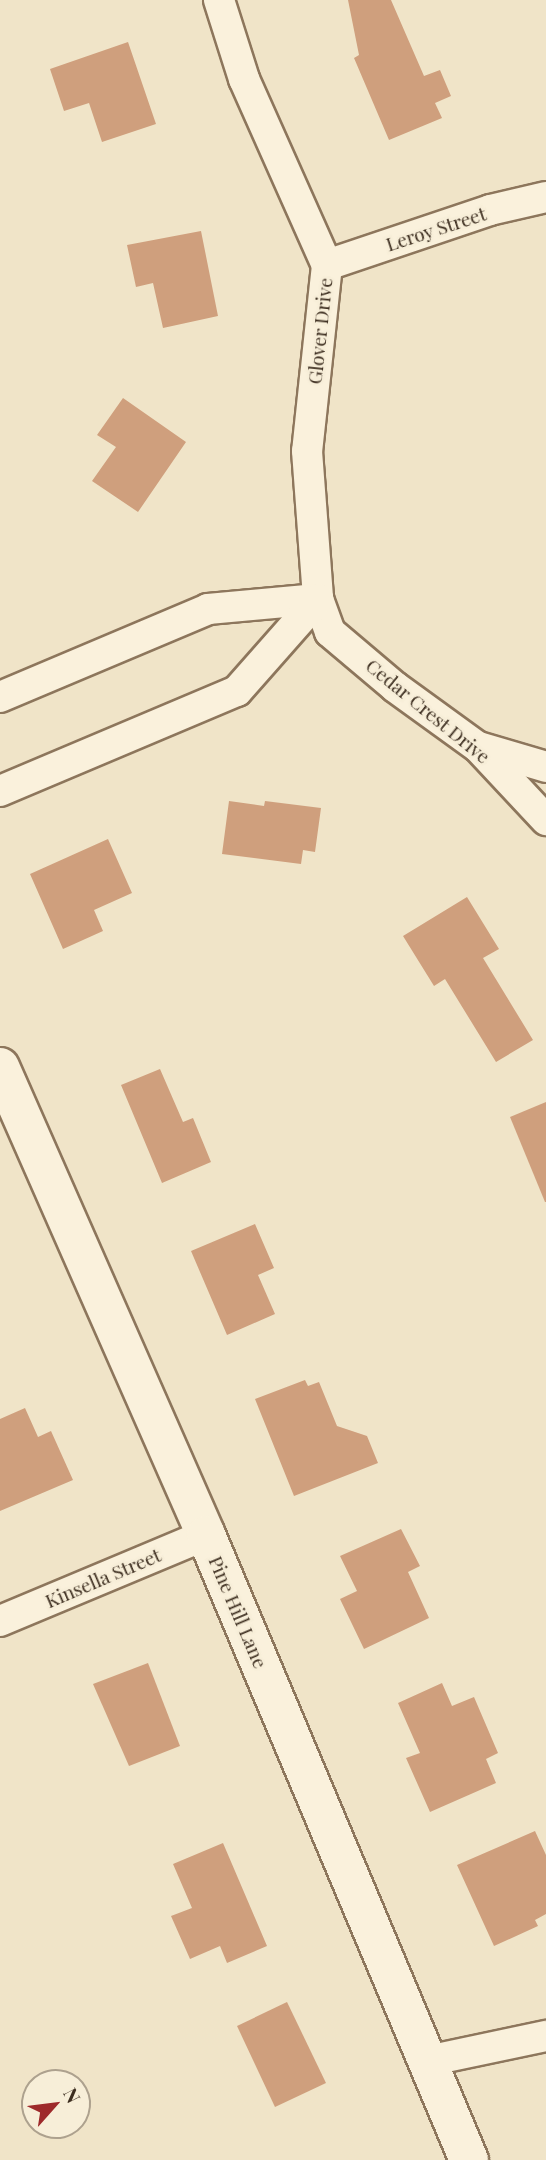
<!DOCTYPE html>
<html>
<head>
<meta charset="utf-8">
<style>
	body { margin:0 }
	#map { position:relative; width:546px; height:2160px; overflow:hidden; background:#f0e4c8; font-family:"Playfair Display",serif }
	div>[style] { position:absolute }
	[style*='--x'] { left:calc(var(--x)*1px); top:calc(var(--y)*1px); width:calc(var(--w)*1px); rotate:calc(var(--a)*1deg) }
	.building>* { inset:0; background:#cf9f7d }
	.roads { filter:drop-shadow(2px 0 #8d765c) drop-shadow(-2px 0 #8d765c) drop-shadow(0 2px #8d765c) drop-shadow(0 -2px #8d765c) }
	.street>* { height:30px; margin:-15px; padding:0 15px; transform-origin:15px; border-radius:15px; background:#faf1dc }
	.secondary>* { height:38px; margin:-19px; padding:0 19px; transform-origin:19px; border-radius:19px; background:#faf1dc }
	span { translate:-50% -50%; white-space:nowrap; text-align:center; line-height:1.15; -webkit-text-stroke:5px #f7eed8; paint-order:stroke }
	.street-label { font-size:19px; color:#3d2e20 }
	.north { position:absolute; left:21px; top:2069px; width:70px; height:70px; box-sizing:border-box; background:#f7eed8; border:2px solid #ada18e; border-radius:50%; rotate:62deg; font-size:19px; font-weight:700; line-height:28px; text-align:center; color:#3d2e20 }
	.north::after { content:''; display:block; margin:auto; width:24px; height:32px; background:#9e2a2b; clip-path:polygon(50% 0,100% 100%,50% 72%,0 100%) }
</style>
</head>
<body>
<div id="map">
	<div class="building">
		<div style="clip-path:polygon(348px 0,391px 0,424px 76px,440px 70px,451px 96px,435px 103px,442px 118px,389px 140px,354px 58px,359px 55px)"></div>
		<div style="clip-path:polygon(128px 42px,156px 124px,102px 142px,89px 103px,64px 111px,50px 69px)"></div>
		<div style="clip-path:polygon(201px 231px,218px 316px,163px 328px,153px 283px,136px 287px,127px 245px)"></div>
		<div style="clip-path:polygon(123px 398px,186px 442px,138px 512px,92px 481px,116px 447px,97px 435px)"></div>
		<div style="clip-path:polygon(229px 801px,264px 806px,265px 801px,321px 808px,315px 852px,303px 850px,301px 864px,222px 854px)"></div>
		<div style="clip-path:polygon(108px 839px,132px 893px,94px 910px,103px 931px,63px 949px,30px 874px)"></div>
		<div style="clip-path:polygon(467px 897px,499px 949px,483px 958px,533px 1040px,496px 1062px,445px 979px,434px 986px,403px 936px)"></div>
		<div style="clip-path:polygon(160px 1069px,183px 1122px,193px 1118px,211px 1162px,162px 1183px,121px 1085px)"></div>
		<div style="clip-path:polygon(546px 1102px,546px 1202px,545px 1202px,510px 1117px)"></div>
		<div style="clip-path:polygon(255px 1224px,274px 1268px,258px 1275px,275px 1314px,227px 1335px,191px 1251px)"></div>
		<div style="clip-path:polygon(305px 1380px,308px 1386px,319px 1382px,337px 1426px,367px 1436px,378px 1463px,294px 1496px,255px 1399px)"></div>
		<div style="clip-path:polygon(25px 1408px,38px 1437px,51px 1431px,73px 1480px,0 1511px,0 1419px)"></div>
		<div style="clip-path:polygon(401px 1529px,420px 1566px,408px 1572px,429px 1618px,364px 1649px,340px 1599px,357px 1591px,340px 1556px)"></div>
		<div style="clip-path:polygon(148px 1663px,180px 1746px,129px 1766px,93px 1684px)"></div>
		<div style="clip-path:polygon(442px 1683px,452px 1706px,474px 1697px,498px 1753px,486px 1759px,496px 1783px,430px 1812px,406px 1758px,420px 1753px,398px 1703px)"></div>
		<div style="clip-path:polygon(535px 1831px,546px 1855px,546px 1914px,535px 1920px,538px 1926px,494px 1946px,457px 1865px)"></div>
		<div style="clip-path:polygon(223px 1843px,267px 1946px,227px 1963px,220px 1946px,190px 1959px,171px 1916px,192px 1908px,173px 1864px)"></div>
		<div style="clip-path:polygon(287px 2002px,326px 2083px,275px 2107px,237px 2026px)"></div>
	</div>
	<div class="roads">
		<div class="street">
			<div style="--x:219;--y:0;--w:83;--a:72.4"></div>
			<div style="--x:244;--y:79;--w:204;--a:66"></div>
			<div style="--x:327;--y:265;--w:187;--a:96.1"></div>
			<div style="--x:307;--y:451;--w:148;--a:85.7"></div>
			<div style="--x:318;--y:599;--w:35;--a:70"></div>
			<div style="--x:330;--y:632;--w:85;--a:40.2"></div>
			<div style="--x:395;--y:687;--w:102;--a:35.9"></div>
			<div style="--x:478;--y:747;--w:100;--a:47"></div>
			<div style="--x:327;--y:265;--w:172;--a:-18.6"></div>
			<div style="--x:490;--y:210;--w:57;--a:-13.1"></div>
			<div style="--x:0;--y:697;--w:226;--a:-22.9"></div>
			<div style="--x:208;--y:609;--w:110;--a:-5.2"></div>
			<div style="--x:479;--y:747;--w:70;--a:16.6"></div>
			<div style="--x:0;--y:791;--w:257;--a:-22.9"></div>
			<div style="--x:237;--y:691;--w:123;--a:-48.6"></div>
			<div style="--x:0;--y:1621;--w:223;--a:-22.7"></div>
			<div style="--x:427;--y:2061;--w:122;--a:-11.9"></div>
		</div>
		<div class="secondary">
			<div style="--x:0;--y:1067;--w:511;--a:66.24"></div>
			<div style="--x:206;--y:1535;--w:678;--a:67.18"></div>
		</div>
	</div>
	<div class="street-label">
		<span style="left:436px;top:229px;rotate:-18deg">Leroy Street</span>
		<span style="left:320px;top:331px;rotate:-84deg">Glover Drive</span>
		<span style="left:428px;top:711px;rotate:39deg">Cedar Crest Drive</span>
		<span style="left:103px;top:1578px;rotate:-23deg">Kinsella Street</span>
		<span style="left:238px;top:1612px;rotate:67deg">Pine Hill Lane</span>
	</div>
	<div class="north">N</div>
</div>
</body>
</html>
